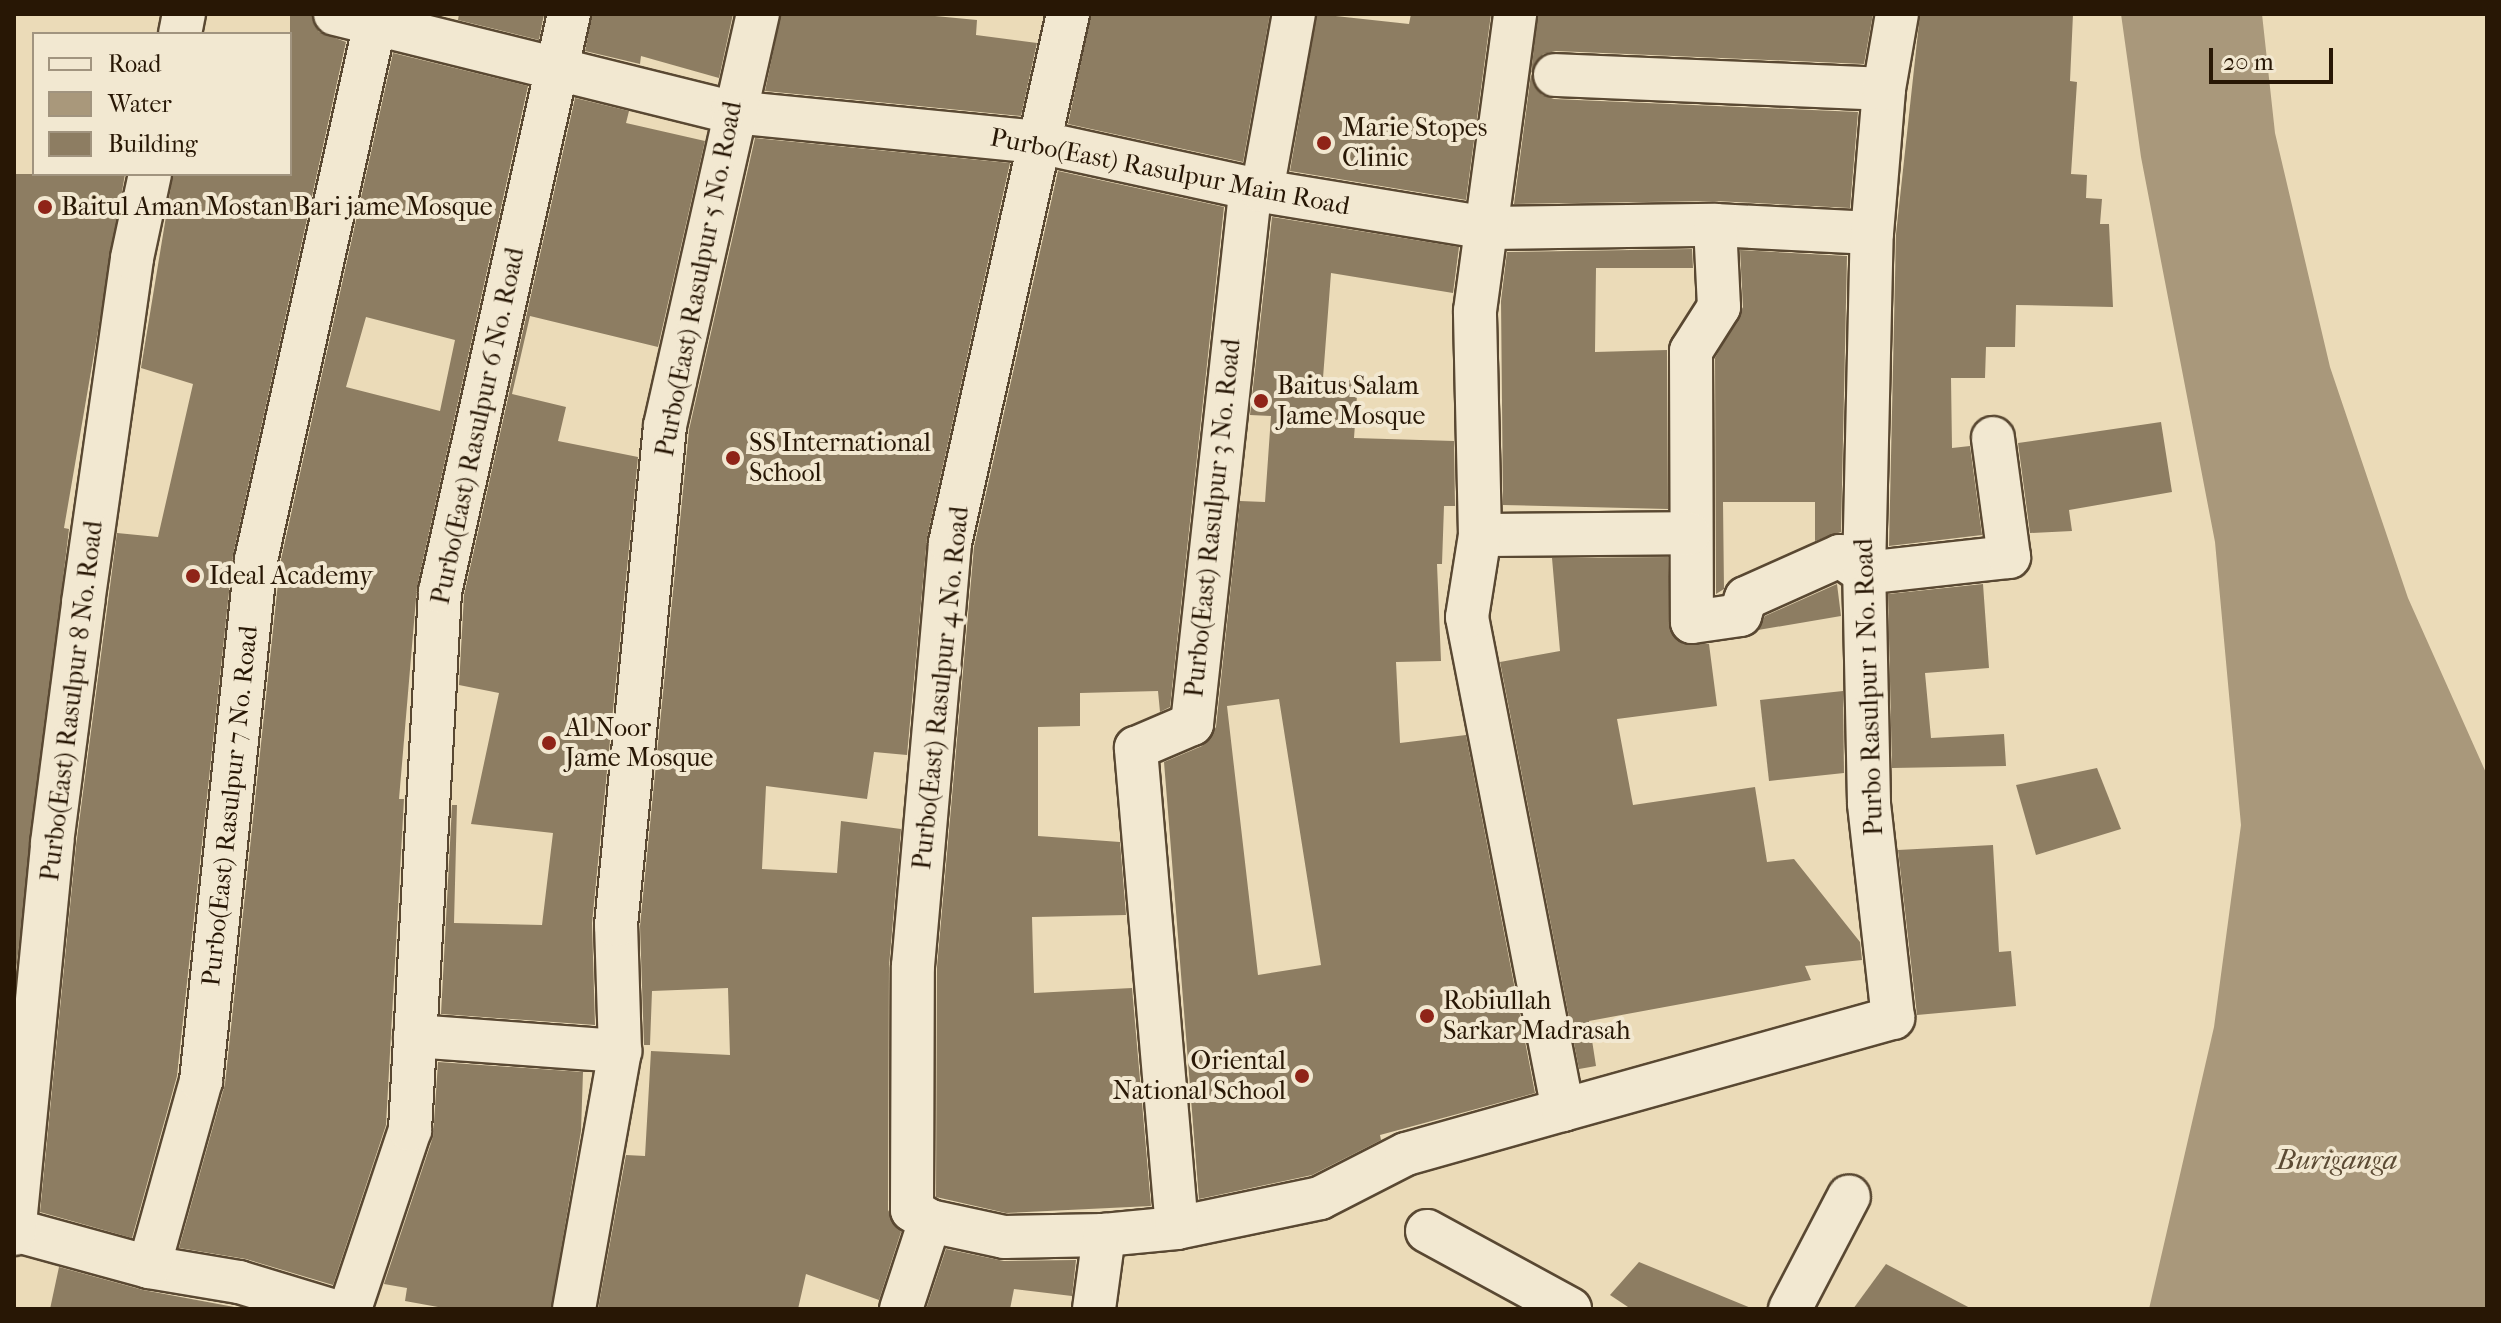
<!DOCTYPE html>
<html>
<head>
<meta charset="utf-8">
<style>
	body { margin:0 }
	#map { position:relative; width:2501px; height:1323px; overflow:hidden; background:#ebdbb8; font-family:"IM FELL French Canon",serif }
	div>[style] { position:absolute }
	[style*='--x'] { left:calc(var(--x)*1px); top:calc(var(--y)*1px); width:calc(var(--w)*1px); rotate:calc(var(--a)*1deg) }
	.water>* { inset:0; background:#a9987b }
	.building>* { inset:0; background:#8d7d62 }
	.roads { filter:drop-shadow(2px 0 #594832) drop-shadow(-2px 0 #594832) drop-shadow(0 2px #594832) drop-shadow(0 -2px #594832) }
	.minor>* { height:42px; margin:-21px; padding:0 21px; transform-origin:21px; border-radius:21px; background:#f2e8d1 }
	.dots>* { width:22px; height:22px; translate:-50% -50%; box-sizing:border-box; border:4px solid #f2e8d1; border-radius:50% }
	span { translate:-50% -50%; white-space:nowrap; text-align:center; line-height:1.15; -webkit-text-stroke:8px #f2e8d1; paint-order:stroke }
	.poi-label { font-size:26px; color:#281705 }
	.left { translate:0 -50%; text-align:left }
	.right { translate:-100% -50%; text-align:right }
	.street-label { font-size:26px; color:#281705 }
	.water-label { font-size:28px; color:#5c4b34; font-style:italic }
	.frame { position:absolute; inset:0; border:16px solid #281705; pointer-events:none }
	.legend { position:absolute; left:32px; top:32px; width:260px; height:144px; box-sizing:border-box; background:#f2e8d1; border:2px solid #a1947f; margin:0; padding:10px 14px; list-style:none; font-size:24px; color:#281705 }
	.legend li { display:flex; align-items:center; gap:16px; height:40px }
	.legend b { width:40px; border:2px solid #a1947f }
	.scale { position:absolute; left:2209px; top:48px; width:124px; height:36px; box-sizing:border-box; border:4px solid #281705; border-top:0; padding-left:10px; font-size:24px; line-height:28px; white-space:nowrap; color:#281705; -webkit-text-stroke:6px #f2e8d1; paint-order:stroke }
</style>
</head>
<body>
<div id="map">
	<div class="water">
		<div style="clip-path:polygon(2121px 14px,2262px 14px,2275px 133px,2330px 367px,2408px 598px,2487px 775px,2487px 1309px,2149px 1309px,2214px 1027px,2241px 825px,2215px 542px,2141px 157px)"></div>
	</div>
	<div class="building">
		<div style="clip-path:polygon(290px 14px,312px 16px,319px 32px,346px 42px,233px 555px,177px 1076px,132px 1238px,40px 1212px,76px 846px,117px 533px,158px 537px,193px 384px,141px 368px,173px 174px,290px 174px)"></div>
		<div style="clip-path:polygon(459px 14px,544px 14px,539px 40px,458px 20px)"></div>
		<div style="clip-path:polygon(592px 14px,733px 14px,719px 78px,641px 56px,640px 64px,585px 51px)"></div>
		<div style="clip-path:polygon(781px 14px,914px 14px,977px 20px,976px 35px,1037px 43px,1021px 116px,765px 91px)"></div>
		<div style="clip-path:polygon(1091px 14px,1270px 14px,1243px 162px,1068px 124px)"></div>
		<div style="clip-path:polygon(1317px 14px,1409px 24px,1411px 14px,1491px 14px,1466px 200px,1290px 171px)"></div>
		<div style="clip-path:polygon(1538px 14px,1873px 14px,1864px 64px,1556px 51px,1543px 54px,1531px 73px)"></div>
		<div style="clip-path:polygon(1920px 14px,2073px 14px,2070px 81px,2077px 82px,2071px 174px,2087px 175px,2086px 198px,2102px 199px,2100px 224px,2109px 224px,2113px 307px,2016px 305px,2015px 347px,1986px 347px,1985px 378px,1951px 378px,1952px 448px,1970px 446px,1982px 535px,1889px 546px,1896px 234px)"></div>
		<div style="clip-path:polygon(evenodd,393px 53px,528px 86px,417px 587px,399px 799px,404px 799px,386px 1125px,333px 1285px,246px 1259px,179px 1248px,225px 1084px,280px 564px,393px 53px,366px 317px,455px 340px,440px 411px,346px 387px,366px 317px)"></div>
		<div style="clip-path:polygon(1531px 74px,1542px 95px,1554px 99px,1858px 112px,1850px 208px,1715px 201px,1514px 204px)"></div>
		<div style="clip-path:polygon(575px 98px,629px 111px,626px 123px,705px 141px,658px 347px,530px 316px,512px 394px,566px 407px,558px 441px,638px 457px,592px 923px,595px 1025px,441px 1014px,452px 805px,457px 805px,454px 923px,542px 925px,553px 833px,471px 824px,499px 693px,459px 685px,464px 595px)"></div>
		<div style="clip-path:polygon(755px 138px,1010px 163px,927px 538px,907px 755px,874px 752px,867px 799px,766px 786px,762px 869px,837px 873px,841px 821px,901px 829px,889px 966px,888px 1210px,901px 1232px,879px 1300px,806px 1274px,798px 1309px,598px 1309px,626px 1155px,645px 1156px,651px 1051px,730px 1055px,728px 988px,652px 991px,650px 1045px,644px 1045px,640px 926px,689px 430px)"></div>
		<div style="clip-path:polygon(1058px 171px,1224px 207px,1170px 707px,1160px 712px,1158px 691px,1080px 693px,1080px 726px,1038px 727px,1038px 836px,1120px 842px,1126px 915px,1032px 917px,1034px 993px,1132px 988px,1151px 1206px,1006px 1213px,936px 1197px,937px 967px,974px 547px)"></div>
		<div style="clip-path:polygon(14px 174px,125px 174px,64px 528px,69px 529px,15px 979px)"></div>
		<div style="clip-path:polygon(evenodd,1272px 217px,1459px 247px,1453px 293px,1331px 273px,1323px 378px,1358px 381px,1354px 438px,1454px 441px,1455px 506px,1444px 506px,1442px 564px,1437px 564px,1441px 661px,1396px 662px,1400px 743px,1466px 735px,1535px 1093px,1380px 1135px,1381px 1140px,1312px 1175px,1199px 1199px,1164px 762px,1202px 746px,1216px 727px,1240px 501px,1265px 502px,1271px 416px,1250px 415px,1272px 217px,1279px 699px,1321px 965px,1258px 975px,1227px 706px,1279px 699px)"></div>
		<div style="clip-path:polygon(1692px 249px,1693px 268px,1596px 268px,1595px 352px,1667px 350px,1668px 509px,1503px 505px,1501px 301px,1507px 252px)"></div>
		<div style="clip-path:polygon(1740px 250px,1847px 256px,1841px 532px,1815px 541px,1815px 502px,1723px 502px,1724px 589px,1716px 594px,1715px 358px,1743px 307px)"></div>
		<div style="clip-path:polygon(2161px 422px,2172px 492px,2069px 510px,2072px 531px,2030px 533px,2018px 443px)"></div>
		<div style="clip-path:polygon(1668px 557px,1672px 634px,1683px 644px,1709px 644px,1717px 706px,1617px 719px,1633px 805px,1755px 787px,1767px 862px,1794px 859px,1860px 942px,1862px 960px,1805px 966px,1811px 980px,1589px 1021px,1596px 1066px,1579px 1069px,1500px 662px,1560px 651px,1552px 558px)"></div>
		<div style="clip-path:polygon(1837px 584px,1841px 616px,1758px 630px,1765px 616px)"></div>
		<div style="clip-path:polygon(1983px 584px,1989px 668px,1925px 673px,1931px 738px,2004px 734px,2006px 766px,1892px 768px,1888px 594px)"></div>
		<div style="clip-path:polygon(1843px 691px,1844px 773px,1769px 781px,1760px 700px)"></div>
		<div style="clip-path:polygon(2097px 768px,2121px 829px,2036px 855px,2016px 785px)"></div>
		<div style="clip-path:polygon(1993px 845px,1999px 952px,2011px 951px,2016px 1006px,1917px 1015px,1898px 850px)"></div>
		<div style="clip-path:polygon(438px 1062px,583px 1072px,581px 1131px,551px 1309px,438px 1307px,405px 1301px,407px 1288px,384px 1284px,433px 1137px)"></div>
		<div style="clip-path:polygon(946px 1249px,1004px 1261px,1076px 1260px,1072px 1296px,1014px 1289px,1010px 1309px,926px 1309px)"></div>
		<div style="clip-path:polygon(1639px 1262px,1751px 1308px,1751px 1309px,1631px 1309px,1610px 1295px)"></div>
		<div style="clip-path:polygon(1886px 1264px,1972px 1309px,1853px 1309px)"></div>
		<div style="clip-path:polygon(59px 1267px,143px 1290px,245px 1309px,50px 1309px)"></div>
	</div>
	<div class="roads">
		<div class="minor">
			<div style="--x:335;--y:14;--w:409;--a:13.9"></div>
			<div style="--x:732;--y:112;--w:307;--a:5.6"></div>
			<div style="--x:1038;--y:142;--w:229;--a:12.3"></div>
			<div style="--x:1262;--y:191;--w:230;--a:9.3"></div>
			<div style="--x:1489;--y:228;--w:226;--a:-0.8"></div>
			<div style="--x:1715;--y:225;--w:157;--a:2.9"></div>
			<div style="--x:180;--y:34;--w:20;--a:-79"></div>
			<div style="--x:1555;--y:75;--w:329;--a:2.4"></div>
			<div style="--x:1715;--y:225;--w:82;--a:87.2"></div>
			<div style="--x:1719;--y:307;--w:52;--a:122.5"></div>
			<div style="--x:1691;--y:351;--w:271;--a:89.8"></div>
			<div style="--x:1692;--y:622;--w:49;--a:-8.3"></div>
			<div style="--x:1740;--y:615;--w:18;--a:-71"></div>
			<div style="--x:1746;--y:598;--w:103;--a:-24.1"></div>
			<div style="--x:1840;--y:556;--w:29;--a:35"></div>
			<div style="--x:1864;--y:573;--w:146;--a:-6.3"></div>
			<div style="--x:2009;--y:557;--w:120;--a:-97.7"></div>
			<div style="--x:1480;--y:535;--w:209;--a:-0.5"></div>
			<div style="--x:415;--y:1036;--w:206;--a:4.2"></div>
			<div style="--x:1563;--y:1110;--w:343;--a:-15.6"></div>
			<div style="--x:1893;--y:1018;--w:216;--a:-96.4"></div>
			<div style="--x:1869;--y:803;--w:230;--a:-91.2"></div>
			<div style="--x:1864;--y:573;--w:340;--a:-88.7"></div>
			<div style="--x:1872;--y:233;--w:144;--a:-85.2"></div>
			<div style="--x:1884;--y:89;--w:76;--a:-80.2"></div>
			<div style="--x:930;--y:1221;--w:76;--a:12.2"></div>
			<div style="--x:1004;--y:1237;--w:100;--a:-1.1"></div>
			<div style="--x:1177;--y:1228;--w:146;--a:-11.8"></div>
			<div style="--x:1320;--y:1198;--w:97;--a:-27.1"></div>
			<div style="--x:1406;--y:1154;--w:163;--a:-15.7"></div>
			<div style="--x:1563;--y:1110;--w:502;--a:-101.02"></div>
			<div style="--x:1467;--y:617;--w:83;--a:-81"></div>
			<div style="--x:1480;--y:535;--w:224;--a:-91.3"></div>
			<div style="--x:1475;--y:311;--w:300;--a:-82.3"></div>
			<div style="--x:14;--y:1230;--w:140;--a:15.3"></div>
			<div style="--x:149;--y:1267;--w:91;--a:9.5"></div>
			<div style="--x:239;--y:1282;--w:93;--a:16.9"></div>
			<div style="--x:1427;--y:1231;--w:163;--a:28.6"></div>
			<div style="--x:14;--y:1234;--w:393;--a:-84.4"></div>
			<div style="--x:52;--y:843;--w:242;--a:-82.6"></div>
			<div style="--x:83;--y:603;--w:348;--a:-81.9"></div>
			<div style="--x:132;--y:258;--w:86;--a:-77.9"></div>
			<div style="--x:149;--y:1267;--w:193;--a:-74.4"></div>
			<div style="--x:201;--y:1081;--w:524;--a:-83.97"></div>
			<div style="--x:256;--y:560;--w:559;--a:-77.5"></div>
			<div style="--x:350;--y:1309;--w:189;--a:-71.5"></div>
			<div style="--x:410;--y:1130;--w:539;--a:-86.81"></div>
			<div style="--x:440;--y:592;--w:592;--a:-77.42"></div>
			<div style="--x:574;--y:1309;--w:262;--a:-79.9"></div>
			<div style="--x:620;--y:1051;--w:126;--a:-91.8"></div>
			<div style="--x:616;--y:925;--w:501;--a:-84.39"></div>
			<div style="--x:665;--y:426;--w:422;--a:-77.3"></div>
			<div style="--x:901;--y:1309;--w:93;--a:-71.8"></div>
			<div style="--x:930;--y:1221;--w:21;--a:-149"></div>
			<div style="--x:912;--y:1210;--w:244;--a:-89.8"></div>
			<div style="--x:913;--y:966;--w:425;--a:-85"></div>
			<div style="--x:950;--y:543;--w:542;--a:-77.43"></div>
			<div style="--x:1094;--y:1309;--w:75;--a:-82.3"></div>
			<div style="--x:1104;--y:1235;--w:73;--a:-5.5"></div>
			<div style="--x:1177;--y:1228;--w:482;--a:-94.9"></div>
			<div style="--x:1136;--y:748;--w:61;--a:-23.2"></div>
			<div style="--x:1192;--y:724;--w:524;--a:-83.76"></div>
			<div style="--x:1249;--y:203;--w:18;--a:-43"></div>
			<div style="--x:1262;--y:191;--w:180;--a:-79.8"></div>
			<div style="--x:1790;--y:1309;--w:127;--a:-62.4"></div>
		</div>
	</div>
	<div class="dots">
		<div style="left:1324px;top:143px;background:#8f2418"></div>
		<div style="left:45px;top:207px;background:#8f2418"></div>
		<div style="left:1261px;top:401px;background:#8f2418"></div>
		<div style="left:733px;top:458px;background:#8f2418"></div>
		<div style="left:193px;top:576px;background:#8f2418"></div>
		<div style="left:549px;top:743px;background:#8f2418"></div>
		<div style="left:1427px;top:1016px;background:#8f2418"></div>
		<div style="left:1302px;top:1076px;background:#8f2418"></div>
	</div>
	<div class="poi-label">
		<span class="left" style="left:1342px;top:143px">Marie Stopes<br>Clinic</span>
		<span class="left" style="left:61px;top:207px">Baitul Aman Mostan Bari jame Mosque</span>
		<span class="left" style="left:1277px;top:401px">Baitus Salam<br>Jame Mosque</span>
		<span class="left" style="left:749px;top:458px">SS International<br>School</span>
		<span class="left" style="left:209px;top:576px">Ideal Academy</span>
		<span class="left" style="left:565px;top:743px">Al Noor<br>Jame Mosque</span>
		<span class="left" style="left:1443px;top:1016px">Robiullah<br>Sarkar Madrasah</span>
		<span class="right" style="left:1286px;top:1076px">Oriental<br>National School</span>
	</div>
	<div class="street-label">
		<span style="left:1170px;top:172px;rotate:11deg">Purbo(East) Rasulpur Main Road</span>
		<span style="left:699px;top:279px;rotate:-79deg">Purbo(East) Rasulpur 5 No. Road</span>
		<span style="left:478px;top:426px;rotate:-78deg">Purbo(East) Rasulpur 6 No. Road</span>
		<span style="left:1213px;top:518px;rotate:-84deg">Purbo(East) Rasulpur 3 No. Road</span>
		<span style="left:1869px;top:687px;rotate:-92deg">Purbo Rasulpur 1 No. Road</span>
		<span style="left:941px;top:688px;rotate:-84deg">Purbo(East) Rasulpur 4 No. Road</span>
		<span style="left:72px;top:701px;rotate:-83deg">Purbo(East) Rasulpur 8 No. Road</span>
		<span style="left:230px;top:806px;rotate:-84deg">Purbo(East) Rasulpur 7 No. Road</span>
	</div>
	<div class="water-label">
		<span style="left:2337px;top:1160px">Buriganga</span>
	</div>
	<div class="frame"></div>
	<ul class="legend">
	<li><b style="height:10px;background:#f2e8d1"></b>Road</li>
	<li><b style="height:22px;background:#a9987b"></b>Water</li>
	<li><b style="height:22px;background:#8d7d62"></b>Building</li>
	</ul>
	<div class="scale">20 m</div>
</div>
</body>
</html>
